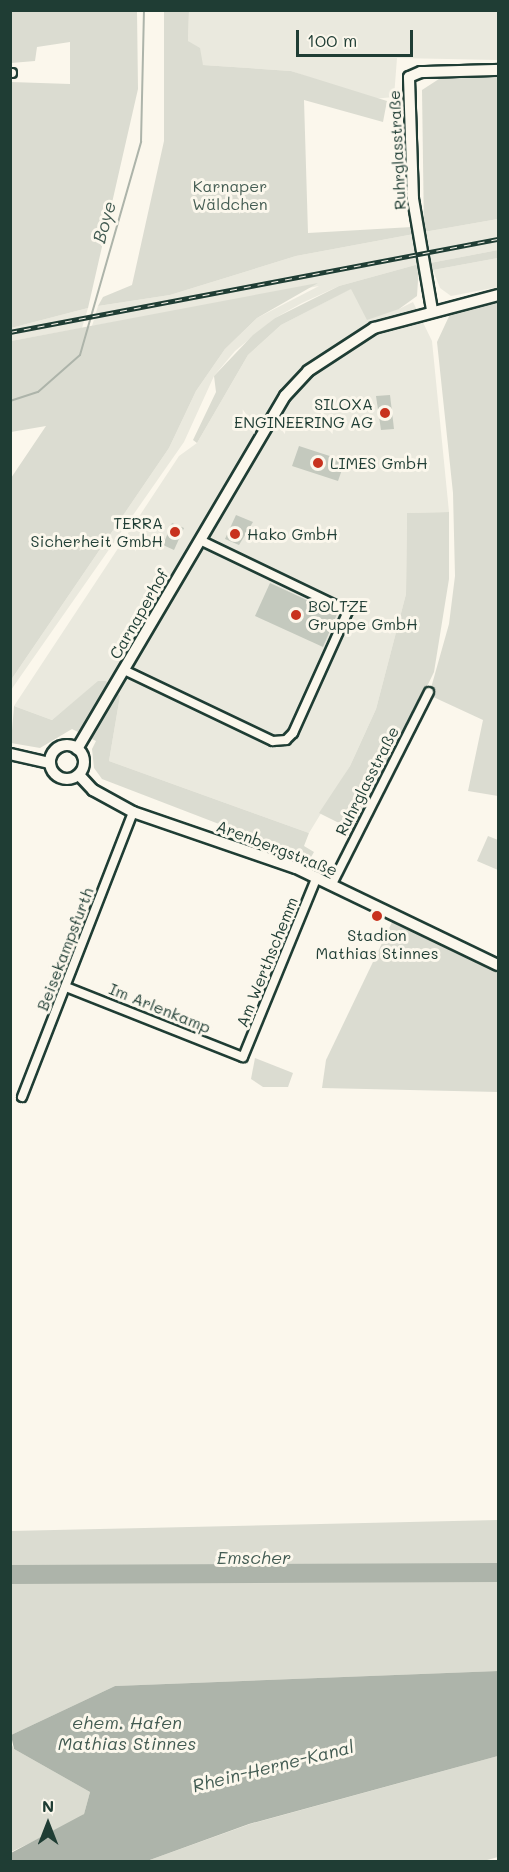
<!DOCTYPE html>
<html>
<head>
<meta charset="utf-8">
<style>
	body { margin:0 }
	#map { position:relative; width:509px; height:1872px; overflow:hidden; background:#fbf7ec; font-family:Mali,sans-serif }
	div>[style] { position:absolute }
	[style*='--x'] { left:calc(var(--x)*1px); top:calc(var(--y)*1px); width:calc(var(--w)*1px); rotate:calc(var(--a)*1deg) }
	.built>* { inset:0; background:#eae9de }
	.green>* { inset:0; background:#dbdcd1 }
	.water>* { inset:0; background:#adb4aa }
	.stream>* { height:2px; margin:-1px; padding:0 1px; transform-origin:1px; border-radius:1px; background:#adb4aa }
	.building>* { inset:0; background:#c4c9be }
	.roads { filter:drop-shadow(2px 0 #1f3d34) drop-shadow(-2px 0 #1f3d34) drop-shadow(0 2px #1f3d34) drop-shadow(0 -2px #1f3d34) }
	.street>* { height:8px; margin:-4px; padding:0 4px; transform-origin:4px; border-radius:4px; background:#fbf7ec }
	.secondary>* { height:10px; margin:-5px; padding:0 5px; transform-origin:5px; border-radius:5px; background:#fbf7ec }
	.secondary>.ring { margin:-5px; padding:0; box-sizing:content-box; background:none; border:10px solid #fbf7ec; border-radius:50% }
	.rail>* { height:4.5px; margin-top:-2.25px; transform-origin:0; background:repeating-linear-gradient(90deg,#fbf7ec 0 7px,#1f3d34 0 14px); box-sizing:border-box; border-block:2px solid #1f3d34 }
	.dots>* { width:16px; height:16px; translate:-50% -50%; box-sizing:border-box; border:3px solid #fbf7ec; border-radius:50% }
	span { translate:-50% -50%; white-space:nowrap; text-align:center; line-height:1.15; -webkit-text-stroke:6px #fbf7ec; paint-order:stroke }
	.street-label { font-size:16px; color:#1f3d34 }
	.park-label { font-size:16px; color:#455d53 }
	.poi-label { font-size:16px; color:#1f3d34 }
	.right { translate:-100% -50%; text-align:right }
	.left { translate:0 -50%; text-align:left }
	.water-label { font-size:18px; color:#425b52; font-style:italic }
	.frame { position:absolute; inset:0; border:12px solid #1f3d34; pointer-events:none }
	.north { position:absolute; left:18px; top:1794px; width:60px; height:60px; -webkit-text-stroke:4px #fbf7ec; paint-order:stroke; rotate:0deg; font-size:16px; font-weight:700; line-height:24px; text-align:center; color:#1f3d34 }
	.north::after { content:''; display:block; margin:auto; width:21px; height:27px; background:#1f3d34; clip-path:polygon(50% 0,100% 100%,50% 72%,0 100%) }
	.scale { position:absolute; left:296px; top:30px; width:117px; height:27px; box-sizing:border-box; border:3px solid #1f3d34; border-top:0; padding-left:8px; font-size:18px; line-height:21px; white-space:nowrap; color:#1f3d34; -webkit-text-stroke:4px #fbf7ec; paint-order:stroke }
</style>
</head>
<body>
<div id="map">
	<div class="built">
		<div style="clip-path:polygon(189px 11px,498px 11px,498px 60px,397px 58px,394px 97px,372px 99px,291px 71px,203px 65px,188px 41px)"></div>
		<div style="clip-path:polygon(498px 219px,498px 250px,430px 263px,424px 232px)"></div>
		<div style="clip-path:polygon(414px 234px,419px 264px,339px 286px,302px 303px,275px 318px,235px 351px,214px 376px,184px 442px,11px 690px,11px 680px,169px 448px,196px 391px,225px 349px,257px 318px,319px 286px,92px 326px,98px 306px,170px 295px,296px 256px)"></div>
		<div style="clip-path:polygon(498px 258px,498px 287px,451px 296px,440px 288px,433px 270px)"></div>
		<div style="clip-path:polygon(352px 288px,399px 309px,413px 302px,432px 341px,449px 512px,407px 513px,406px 594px,376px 709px,350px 766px,309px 833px,109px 761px,120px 696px,98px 682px,52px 720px,14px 706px,179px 456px,197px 443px,248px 355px,281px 325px)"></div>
		<div style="clip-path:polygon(88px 308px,82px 328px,11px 341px,11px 328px)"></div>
	</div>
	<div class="green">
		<div style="clip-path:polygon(10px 11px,137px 11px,138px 89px,88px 308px,11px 328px,11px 82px,70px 84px,70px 42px,37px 47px,35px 61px,11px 63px)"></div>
		<div style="clip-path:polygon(164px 11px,189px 11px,188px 41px,200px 48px,203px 65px,291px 71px,387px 101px,383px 122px,304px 100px,308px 233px,412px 227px,414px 234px,296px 256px,170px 295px,98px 306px,103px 297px,132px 285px,164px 141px)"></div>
		<div style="clip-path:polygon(498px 76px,498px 219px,424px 232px,422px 90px,442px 77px)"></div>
		<div style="clip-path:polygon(498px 250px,498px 258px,433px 270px,430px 263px)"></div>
		<div style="clip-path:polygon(419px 264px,417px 296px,399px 309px,367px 320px,351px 289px,281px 325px,248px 355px,197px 443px,193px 440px,216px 392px,214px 376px,253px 335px,275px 318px,339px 286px)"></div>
		<div style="clip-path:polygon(318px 283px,257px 318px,225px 349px,196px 391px,169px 448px,11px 680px,11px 478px,46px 426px,11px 432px,11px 341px)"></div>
		<div style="clip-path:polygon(498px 301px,498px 796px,468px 791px,483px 720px,429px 695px,449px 624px,455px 576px,453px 493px,437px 342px,451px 312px)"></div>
		<div style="clip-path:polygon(449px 512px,449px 579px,434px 672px,357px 832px,319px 813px,350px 766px,376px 709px,406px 594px,407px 513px)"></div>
		<div style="clip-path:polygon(98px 681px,106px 681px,120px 696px,109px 761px,309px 833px,304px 846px,314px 852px,310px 859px,102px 779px,94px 768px,92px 749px,96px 741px,72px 729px,40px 748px,11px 743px,14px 706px,52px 720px)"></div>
		<div style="clip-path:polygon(488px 836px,498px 840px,498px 870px,477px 861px)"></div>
		<div style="clip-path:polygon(395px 916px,498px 965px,498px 1092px,322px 1088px,326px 1060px)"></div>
		<div style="clip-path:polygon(255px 1058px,293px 1073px,288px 1087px,263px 1087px,251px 1079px)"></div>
		<div style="clip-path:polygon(498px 1520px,498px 1671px,115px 1686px,11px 1735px,10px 1531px)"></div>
		<div style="clip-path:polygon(10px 1741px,14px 1749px,90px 1792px,84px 1814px,74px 1822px,11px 1852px)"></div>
		<div style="clip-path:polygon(498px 1756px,498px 1857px,480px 1862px,147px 1861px,250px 1824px)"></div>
	</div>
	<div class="water">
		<div style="clip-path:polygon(498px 1563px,498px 1582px,10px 1584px,11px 1565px)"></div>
		<div style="clip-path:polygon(498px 1671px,498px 1756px,249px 1824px,147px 1861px,11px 1861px,11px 1853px,84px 1814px,90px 1792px,14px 1749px,11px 1735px,115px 1686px)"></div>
	</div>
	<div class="stream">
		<div style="--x:10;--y:401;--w:29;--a:-18"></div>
		<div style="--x:38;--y:392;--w:56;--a:-41.4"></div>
		<div style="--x:80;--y:355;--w:222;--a:-74"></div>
		<div style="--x:141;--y:142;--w:132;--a:-88.7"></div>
	</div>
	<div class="building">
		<div style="clip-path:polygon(390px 395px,394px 429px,381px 430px,376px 396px)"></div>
		<div style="clip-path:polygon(299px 446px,345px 461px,338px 481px,292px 466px)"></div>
		<div style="clip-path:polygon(236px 515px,253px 522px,239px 545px,225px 539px)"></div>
		<div style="clip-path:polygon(172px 523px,184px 528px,174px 550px,163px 545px)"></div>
		<div style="clip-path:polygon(270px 583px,337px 614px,323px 647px,255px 616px)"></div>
	</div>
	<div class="roads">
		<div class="street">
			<div style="--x:10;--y:73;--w:2;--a:0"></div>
			<div style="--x:124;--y:670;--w:165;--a:25.5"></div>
			<div style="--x:273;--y:741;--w:13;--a:-4"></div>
			<div style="--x:286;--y:740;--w:10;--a:-45"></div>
			<div style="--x:293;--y:733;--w:134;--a:-65.7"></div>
			<div style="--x:348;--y:611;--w:164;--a:-154.4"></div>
			<div style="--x:332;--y:884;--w:215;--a:-63.2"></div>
			<div style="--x:66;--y:987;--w:190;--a:21.6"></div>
			<div style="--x:243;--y:1057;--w:195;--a:-67.7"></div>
			<div style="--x:22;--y:1097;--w:306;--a:-68.7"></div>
		</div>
		<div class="secondary">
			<div style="--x:432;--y:310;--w:113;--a:-99.7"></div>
			<div style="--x:413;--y:199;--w:122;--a:-91.9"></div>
			<div style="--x:409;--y:77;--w:13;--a:-23"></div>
			<div style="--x:421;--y:72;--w:77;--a:-1.5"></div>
			<div class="ring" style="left:50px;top:745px;width:24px;height:24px"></div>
			<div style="--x:77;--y:749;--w:410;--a:-59.5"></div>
			<div style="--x:285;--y:396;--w:34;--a:-47"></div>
			<div style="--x:308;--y:371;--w:79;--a:-33.1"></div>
			<div style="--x:374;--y:328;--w:128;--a:-14.9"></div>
			<div style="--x:10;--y:754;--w:41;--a:12.7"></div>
			<div style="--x:79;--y:775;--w:21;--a:47"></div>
			<div style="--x:93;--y:790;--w:46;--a:28.8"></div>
			<div style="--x:133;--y:812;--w:172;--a:19"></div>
			<div style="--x:296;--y:868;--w:224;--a:25.7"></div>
		</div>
	</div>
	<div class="rail">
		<div style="--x:10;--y:332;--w:497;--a:-10.8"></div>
	</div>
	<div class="dots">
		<div style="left:385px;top:413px;background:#c8321e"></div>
		<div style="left:318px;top:463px;background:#c8321e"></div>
		<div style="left:175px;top:532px;background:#c8321e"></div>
		<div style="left:235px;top:534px;background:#c8321e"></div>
		<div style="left:296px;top:615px;background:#c8321e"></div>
		<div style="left:377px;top:916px;background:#c8321e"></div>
	</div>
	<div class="street-label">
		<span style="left:397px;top:150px;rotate:-93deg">Ruhrglasstraße</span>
		<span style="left:139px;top:614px;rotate:-60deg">Carnaperhof</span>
		<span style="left:367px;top:781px;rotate:-63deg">Ruhrglasstraße</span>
		<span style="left:277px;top:848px;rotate:21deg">Arenbergstraße</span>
		<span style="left:65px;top:949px;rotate:-69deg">Beisekampsfurth</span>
		<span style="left:267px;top:962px;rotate:-68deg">Am Werthschemm</span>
		<span style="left:160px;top:1008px;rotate:22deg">Im Arlenkamp</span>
	</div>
	<div class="park-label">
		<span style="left:230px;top:195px">Karnaper<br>Wäldchen</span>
	</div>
	<div class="poi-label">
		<span class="right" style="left:373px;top:413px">SILOXA<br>ENGINEERING AG</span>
		<span class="left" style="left:330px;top:463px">LIMES GmbH</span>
		<span class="right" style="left:163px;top:532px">TERRA<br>Sicherheit GmbH</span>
		<span class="left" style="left:247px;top:534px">Hako GmbH</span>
		<span class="left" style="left:308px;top:615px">BOLTZE<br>Gruppe GmbH</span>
		<span style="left:377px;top:944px">Stadion<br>Mathias Stinnes</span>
	</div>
	<div class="water-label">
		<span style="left:104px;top:222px;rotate:-74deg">Boye</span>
		<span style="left:254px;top:1557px">Emscher</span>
		<span style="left:127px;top:1733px">ehem. Hafen<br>Mathias Stinnes</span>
		<span style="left:273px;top:1766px;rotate:-14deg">Rhein-Herne-Kanal</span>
	</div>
	<div class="frame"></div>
	<div class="north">N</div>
	<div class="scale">100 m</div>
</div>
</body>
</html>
